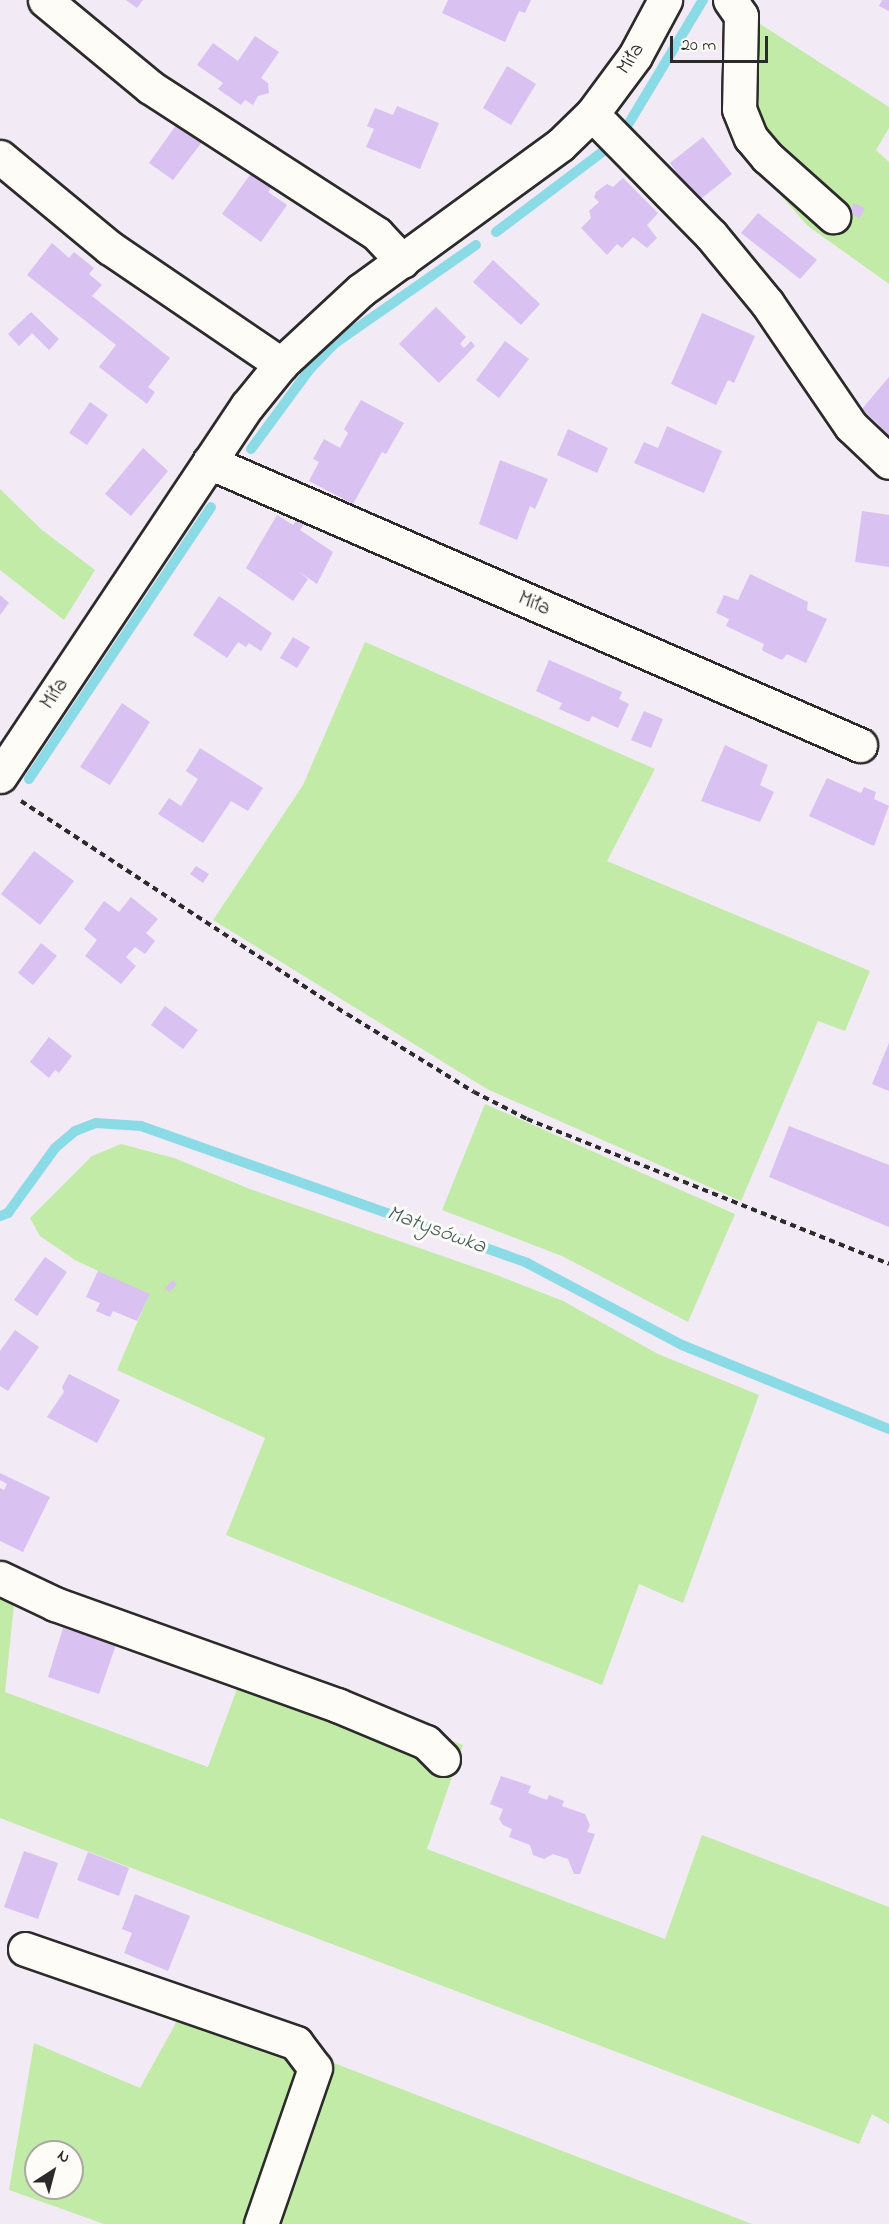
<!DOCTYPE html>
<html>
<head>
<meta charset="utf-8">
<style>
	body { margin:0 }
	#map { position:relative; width:889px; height:2224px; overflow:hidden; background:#f2eaf5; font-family:"Indie Flower",sans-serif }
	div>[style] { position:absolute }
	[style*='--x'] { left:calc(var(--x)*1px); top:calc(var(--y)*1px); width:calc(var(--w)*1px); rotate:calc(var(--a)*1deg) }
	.green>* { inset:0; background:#c2eba7 }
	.stream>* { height:10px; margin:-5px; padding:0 5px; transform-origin:5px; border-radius:5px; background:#8bdbe6 }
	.building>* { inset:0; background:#d9c1f1 }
	.path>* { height:4px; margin-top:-2px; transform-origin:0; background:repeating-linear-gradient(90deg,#2b2b2b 0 6px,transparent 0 10.5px) }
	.roads { filter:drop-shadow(2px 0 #2b2b2b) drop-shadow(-2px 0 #2b2b2b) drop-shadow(0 2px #2b2b2b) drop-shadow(0 -2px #2b2b2b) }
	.minor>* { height:33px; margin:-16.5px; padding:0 16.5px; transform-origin:16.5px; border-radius:16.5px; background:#fdfcf7 }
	span { translate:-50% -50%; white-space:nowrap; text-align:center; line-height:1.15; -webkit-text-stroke:6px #fdfcf7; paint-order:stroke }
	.street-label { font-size:21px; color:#2b2b2b }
	.water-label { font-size:22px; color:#486063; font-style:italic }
	.north { position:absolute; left:24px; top:2140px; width:60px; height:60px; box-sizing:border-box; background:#fdfcf7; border:2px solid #a9a8a5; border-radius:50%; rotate:36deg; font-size:16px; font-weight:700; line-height:24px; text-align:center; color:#2b2b2b }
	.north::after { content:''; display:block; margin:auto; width:21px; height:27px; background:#2b2b2b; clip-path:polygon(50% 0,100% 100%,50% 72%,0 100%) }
	.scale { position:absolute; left:670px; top:36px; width:98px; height:27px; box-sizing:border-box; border:3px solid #2b2b2b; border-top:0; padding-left:8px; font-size:18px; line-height:21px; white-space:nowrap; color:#2b2b2b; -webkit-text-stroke:4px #fdfcf7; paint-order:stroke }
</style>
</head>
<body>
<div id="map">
	<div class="green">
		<div style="clip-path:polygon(754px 20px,889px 107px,889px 128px,876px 150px,889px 162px,889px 284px,808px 226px,757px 169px,733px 122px)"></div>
		<div style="clip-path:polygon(0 489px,42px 530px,95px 570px,64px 620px,0 570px)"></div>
		<div style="clip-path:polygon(365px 642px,655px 769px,607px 861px,870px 971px,845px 1031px,818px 1021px,741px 1201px,487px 1089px,213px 920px,303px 785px)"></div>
		<div style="clip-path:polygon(485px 1104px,735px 1214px,688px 1322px,562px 1256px,442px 1210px)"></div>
		<div style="clip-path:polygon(121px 1144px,174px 1158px,250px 1189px,494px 1274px,563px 1301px,658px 1354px,759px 1395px,683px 1603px,639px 1584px,602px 1685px,226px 1535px,265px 1438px,117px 1370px,149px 1295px,75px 1260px,40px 1236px,30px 1218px,92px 1156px)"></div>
		<div style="clip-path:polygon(0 1587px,15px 1594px,5px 1692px,208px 1767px,247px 1662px,463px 1745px,427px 1849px,665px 1939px,702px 1835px,889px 1907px,889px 2124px,872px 2114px,859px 2144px,0 1818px)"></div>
		<div style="clip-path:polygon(evenodd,187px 2003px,313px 2055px,752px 2224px,104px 2224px,9px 2190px,34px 2043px,140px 2088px,187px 2003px,36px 2152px,72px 2152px,72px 2188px,36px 2188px,36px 2152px)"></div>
	</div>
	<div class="stream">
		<div style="--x:629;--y:123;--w:144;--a:-59"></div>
		<div style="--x:496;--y:232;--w:138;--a:-37"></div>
		<div style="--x:251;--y:449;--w:99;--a:-53.6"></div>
		<div style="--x:310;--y:369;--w:35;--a:-46"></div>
		<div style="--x:334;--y:344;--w:173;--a:-34.9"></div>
		<div style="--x:29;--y:779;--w:327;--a:-56.2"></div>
		<div style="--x:0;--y:1216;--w:9;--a:-21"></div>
		<div style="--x:8;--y:1213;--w:80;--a:-54.1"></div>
		<div style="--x:55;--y:1148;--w:26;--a:-40"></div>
		<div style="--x:75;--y:1131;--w:22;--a:-21"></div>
		<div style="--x:96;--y:1123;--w:45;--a:3.8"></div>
		<div style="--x:141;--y:1126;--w:410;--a:19.5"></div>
		<div style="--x:527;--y:1263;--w:175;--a:27.9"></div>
		<div style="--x:682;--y:1345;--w:223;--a:22.1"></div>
	</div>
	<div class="building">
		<div style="clip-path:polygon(126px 0,143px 0,137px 8px)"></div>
		<div style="clip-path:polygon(448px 0,531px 0,525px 13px,519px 11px,505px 42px,442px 13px)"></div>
		<div style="clip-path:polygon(882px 0,889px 0,889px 11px,879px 6px)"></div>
		<div style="clip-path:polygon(255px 36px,279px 52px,261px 78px,268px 83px,269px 93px,258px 96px,253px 105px,245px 100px,241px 105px,218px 89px,223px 83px,197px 65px,213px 43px,238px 61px)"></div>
		<div style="clip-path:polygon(507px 66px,536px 84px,511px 125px,483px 108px)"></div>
		<div style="clip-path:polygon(397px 106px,439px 123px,420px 169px,366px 147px,374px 129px,367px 126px,375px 108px,393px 115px)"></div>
		<div style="clip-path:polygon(177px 124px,202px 142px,173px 180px,149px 163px)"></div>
		<div style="clip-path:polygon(703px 137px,732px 174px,698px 201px,670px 163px)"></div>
		<div style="clip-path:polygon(252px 172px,272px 186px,268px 192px,287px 205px,261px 242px,222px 214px)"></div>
		<div style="clip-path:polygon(623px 178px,658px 213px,647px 225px,657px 238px,647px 248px,633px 237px,622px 248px,617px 244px,607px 255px,581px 228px,591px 218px,589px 211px,599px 202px,594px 197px,596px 192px,607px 184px,613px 187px)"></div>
		<div style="clip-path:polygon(854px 203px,865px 208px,860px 218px,849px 213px)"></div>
		<div style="clip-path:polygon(758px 213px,817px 260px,800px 279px,741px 233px)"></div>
		<div style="clip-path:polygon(52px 243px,69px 258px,74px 252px,94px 268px,89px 274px,102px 285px,92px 296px,170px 358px,148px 387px,155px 392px,147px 404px,99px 367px,116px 345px,27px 275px)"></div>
		<div style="clip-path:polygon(493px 260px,540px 304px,521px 325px,473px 282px)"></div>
		<div style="clip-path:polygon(436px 307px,466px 337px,460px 344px,464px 348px,471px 341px,475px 346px,439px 383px,399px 344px)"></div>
		<div style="clip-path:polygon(31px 312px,59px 339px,49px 350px,32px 333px,19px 346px,8px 334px)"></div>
		<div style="clip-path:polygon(702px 313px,755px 336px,734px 383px,728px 380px,716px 405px,671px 384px)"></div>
		<div style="clip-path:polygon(505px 341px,529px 359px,499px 398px,476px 380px)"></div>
		<div style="clip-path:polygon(889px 377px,889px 447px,874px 433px,880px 426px,862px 409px)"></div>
		<div style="clip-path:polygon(361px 400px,404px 423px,386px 454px,382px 452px,353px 504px,309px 481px,319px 462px,313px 459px,324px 439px,340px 448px,348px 433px,344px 429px)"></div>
		<div style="clip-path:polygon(90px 402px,108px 415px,87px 445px,69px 433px)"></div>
		<div style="clip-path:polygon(667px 426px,722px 451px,704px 493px,634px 463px,644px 442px,658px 448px)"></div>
		<div style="clip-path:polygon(568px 429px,608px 448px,597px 473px,557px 455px)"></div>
		<div style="clip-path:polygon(143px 448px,168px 471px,131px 516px,105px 494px)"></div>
		<div style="clip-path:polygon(500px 460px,548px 479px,535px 509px,530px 506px,517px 540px,479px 524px)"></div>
		<div style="clip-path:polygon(862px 511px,889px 515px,889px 567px,855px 562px)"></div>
		<div style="clip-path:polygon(277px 515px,293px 525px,297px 520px,304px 524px,300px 530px,333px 552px,317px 584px,298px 571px,308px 579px,293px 601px,246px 568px)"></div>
		<div style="clip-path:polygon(750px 574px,808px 602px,807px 610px,827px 619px,806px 663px,787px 654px,782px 660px,765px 652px,762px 650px,764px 644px,726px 626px,729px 619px,716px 613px,724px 595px,738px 600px)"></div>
		<div style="clip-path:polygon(0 595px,9px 603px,0 615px)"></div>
		<div style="clip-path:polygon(219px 596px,272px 633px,261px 651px,249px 643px,246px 647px,238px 642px,227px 658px,193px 635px)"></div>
		<div style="clip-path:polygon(293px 637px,310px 647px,297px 668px,280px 658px)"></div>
		<div style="clip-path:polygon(549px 660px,622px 692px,619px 699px,629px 704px,618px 728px,592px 716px,589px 722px,559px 709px,562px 703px,536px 691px)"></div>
		<div style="clip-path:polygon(122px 703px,150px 722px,110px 785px,80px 767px)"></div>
		<div style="clip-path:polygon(644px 711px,663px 719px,651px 748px,631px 740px)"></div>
		<div style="clip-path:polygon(725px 745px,768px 765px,760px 785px,774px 792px,760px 822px,701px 801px)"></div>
		<div style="clip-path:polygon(200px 748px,263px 788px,248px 811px,231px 801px,203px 843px,158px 814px,169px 798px,181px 806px,198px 779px,186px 771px)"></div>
		<div style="clip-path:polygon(827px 778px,861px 793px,864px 787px,876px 792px,874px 799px,889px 806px,874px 846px,809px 816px)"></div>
		<div style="clip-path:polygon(34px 851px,74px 881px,40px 925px,1px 894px)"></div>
		<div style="clip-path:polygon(196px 866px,209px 874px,203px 883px,190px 874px)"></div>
		<div style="clip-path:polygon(131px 897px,158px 919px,146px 933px,155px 941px,145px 954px,135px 947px,126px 957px,136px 966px,121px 984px,85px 956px,97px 940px,84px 929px,104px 901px,119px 912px)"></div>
		<div style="clip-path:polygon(41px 943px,57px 956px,33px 985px,18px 973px)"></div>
		<div style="clip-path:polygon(165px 1006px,198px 1030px,183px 1049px,151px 1025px)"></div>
		<div style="clip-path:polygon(49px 1037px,72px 1056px,59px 1073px,55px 1070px,49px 1078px,30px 1062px)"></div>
		<div style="clip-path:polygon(889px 1043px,889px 1091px,872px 1084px)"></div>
		<div style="clip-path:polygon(789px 1126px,889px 1165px,889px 1227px,769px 1177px)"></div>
		<div style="clip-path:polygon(45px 1257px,67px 1272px,37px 1316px,14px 1300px)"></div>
		<div style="clip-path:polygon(98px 1271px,150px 1294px,137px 1321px,113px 1311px,110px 1317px,96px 1311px,100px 1303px,86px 1297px)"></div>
		<div style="clip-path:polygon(173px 1280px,177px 1284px,169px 1292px,165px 1288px)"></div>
		<div style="clip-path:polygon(15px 1330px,39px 1347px,8px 1391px,0 1386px,0 1351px)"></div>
		<div style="clip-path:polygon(69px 1374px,120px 1400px,97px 1443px,47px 1417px,64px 1392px,62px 1387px)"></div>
		<div style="clip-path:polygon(0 1473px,50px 1497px,23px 1552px,0 1541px,0 1488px,4px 1490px,7px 1484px,0 1480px)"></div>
		<div style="clip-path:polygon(77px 1619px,120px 1633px,99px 1694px,48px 1677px,63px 1628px,73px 1631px)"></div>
		<div style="clip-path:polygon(501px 1776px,531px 1786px,528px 1793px,547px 1800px,549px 1795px,564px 1801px,562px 1806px,585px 1814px,590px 1825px,587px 1832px,595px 1834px,580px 1874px,574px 1874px,568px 1859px,553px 1854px,544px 1859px,533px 1855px,530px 1845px,509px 1837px,512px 1829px,503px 1825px,499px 1819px,503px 1809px,490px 1804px)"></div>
		<div style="clip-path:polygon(24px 1851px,58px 1863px,38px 1919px,4px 1907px)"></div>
		<div style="clip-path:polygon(88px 1852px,129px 1868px,119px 1896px,77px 1880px)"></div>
		<div style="clip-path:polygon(135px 1894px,190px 1916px,168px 1971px,124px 1953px,132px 1933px,122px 1929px)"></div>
	</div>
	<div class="path">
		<div style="--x:21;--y:801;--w:389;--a:33.2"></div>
		<div style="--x:347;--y:1014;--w:149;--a:31.6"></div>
		<div style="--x:474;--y:1092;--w:59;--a:27"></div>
		<div style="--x:527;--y:1119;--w:390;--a:21.8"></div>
	</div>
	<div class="roads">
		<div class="minor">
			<div style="--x:45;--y:0;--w:136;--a:39.6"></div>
			<div style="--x:150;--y:87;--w:270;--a:32.9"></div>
			<div style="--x:377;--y:234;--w:37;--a:47"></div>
			<div style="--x:730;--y:0;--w:19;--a:55"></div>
			<div style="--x:741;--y:16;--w:93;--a:91.2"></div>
			<div style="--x:739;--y:109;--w:31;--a:68"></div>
			<div style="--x:751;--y:138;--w:25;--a:50"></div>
			<div style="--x:767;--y:157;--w:89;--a:41.8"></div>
			<div style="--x:592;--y:114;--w:170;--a:45.5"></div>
			<div style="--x:711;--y:235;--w:88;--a:50.5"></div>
			<div style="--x:767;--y:303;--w:149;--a:55.7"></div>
			<div style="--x:851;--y:426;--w:52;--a:43.5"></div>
			<div style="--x:0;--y:157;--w:143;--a:39.6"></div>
			<div style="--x:110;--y:248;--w:207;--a:34.2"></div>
			<div style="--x:209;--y:462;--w:710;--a:23.5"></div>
			<div style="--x:0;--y:776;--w:445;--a:-56.3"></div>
			<div style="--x:247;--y:406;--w:54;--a:-51"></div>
			<div style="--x:281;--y:364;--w:109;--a:-42.8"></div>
			<div style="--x:361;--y:290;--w:246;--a:-36.1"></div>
			<div style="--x:560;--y:145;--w:45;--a:-44.1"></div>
			<div style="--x:592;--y:114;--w:72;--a:-53.4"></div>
			<div style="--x:635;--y:56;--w:64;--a:-61.8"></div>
			<div style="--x:0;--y:1578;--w:61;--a:25.3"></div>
			<div style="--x:55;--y:1604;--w:300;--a:19.7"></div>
			<div style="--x:337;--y:1705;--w:96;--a:22.6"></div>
			<div style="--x:426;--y:1742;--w:24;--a:45"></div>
			<div style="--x:25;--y:1949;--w:287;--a:19.1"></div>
			<div style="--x:296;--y:2043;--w:31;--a:53"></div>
			<div style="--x:315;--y:2068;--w:165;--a:109.1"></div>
		</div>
	</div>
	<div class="street-label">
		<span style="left:631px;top:59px;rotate:-57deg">Miła</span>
		<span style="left:534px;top:604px;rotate:23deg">Miła</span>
		<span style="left:55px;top:694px;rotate:-56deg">Miła</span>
	</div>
	<div class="water-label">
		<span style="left:436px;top:1231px;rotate:20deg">Matysówka</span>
	</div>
	<div class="north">N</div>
	<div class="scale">20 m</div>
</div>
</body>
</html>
